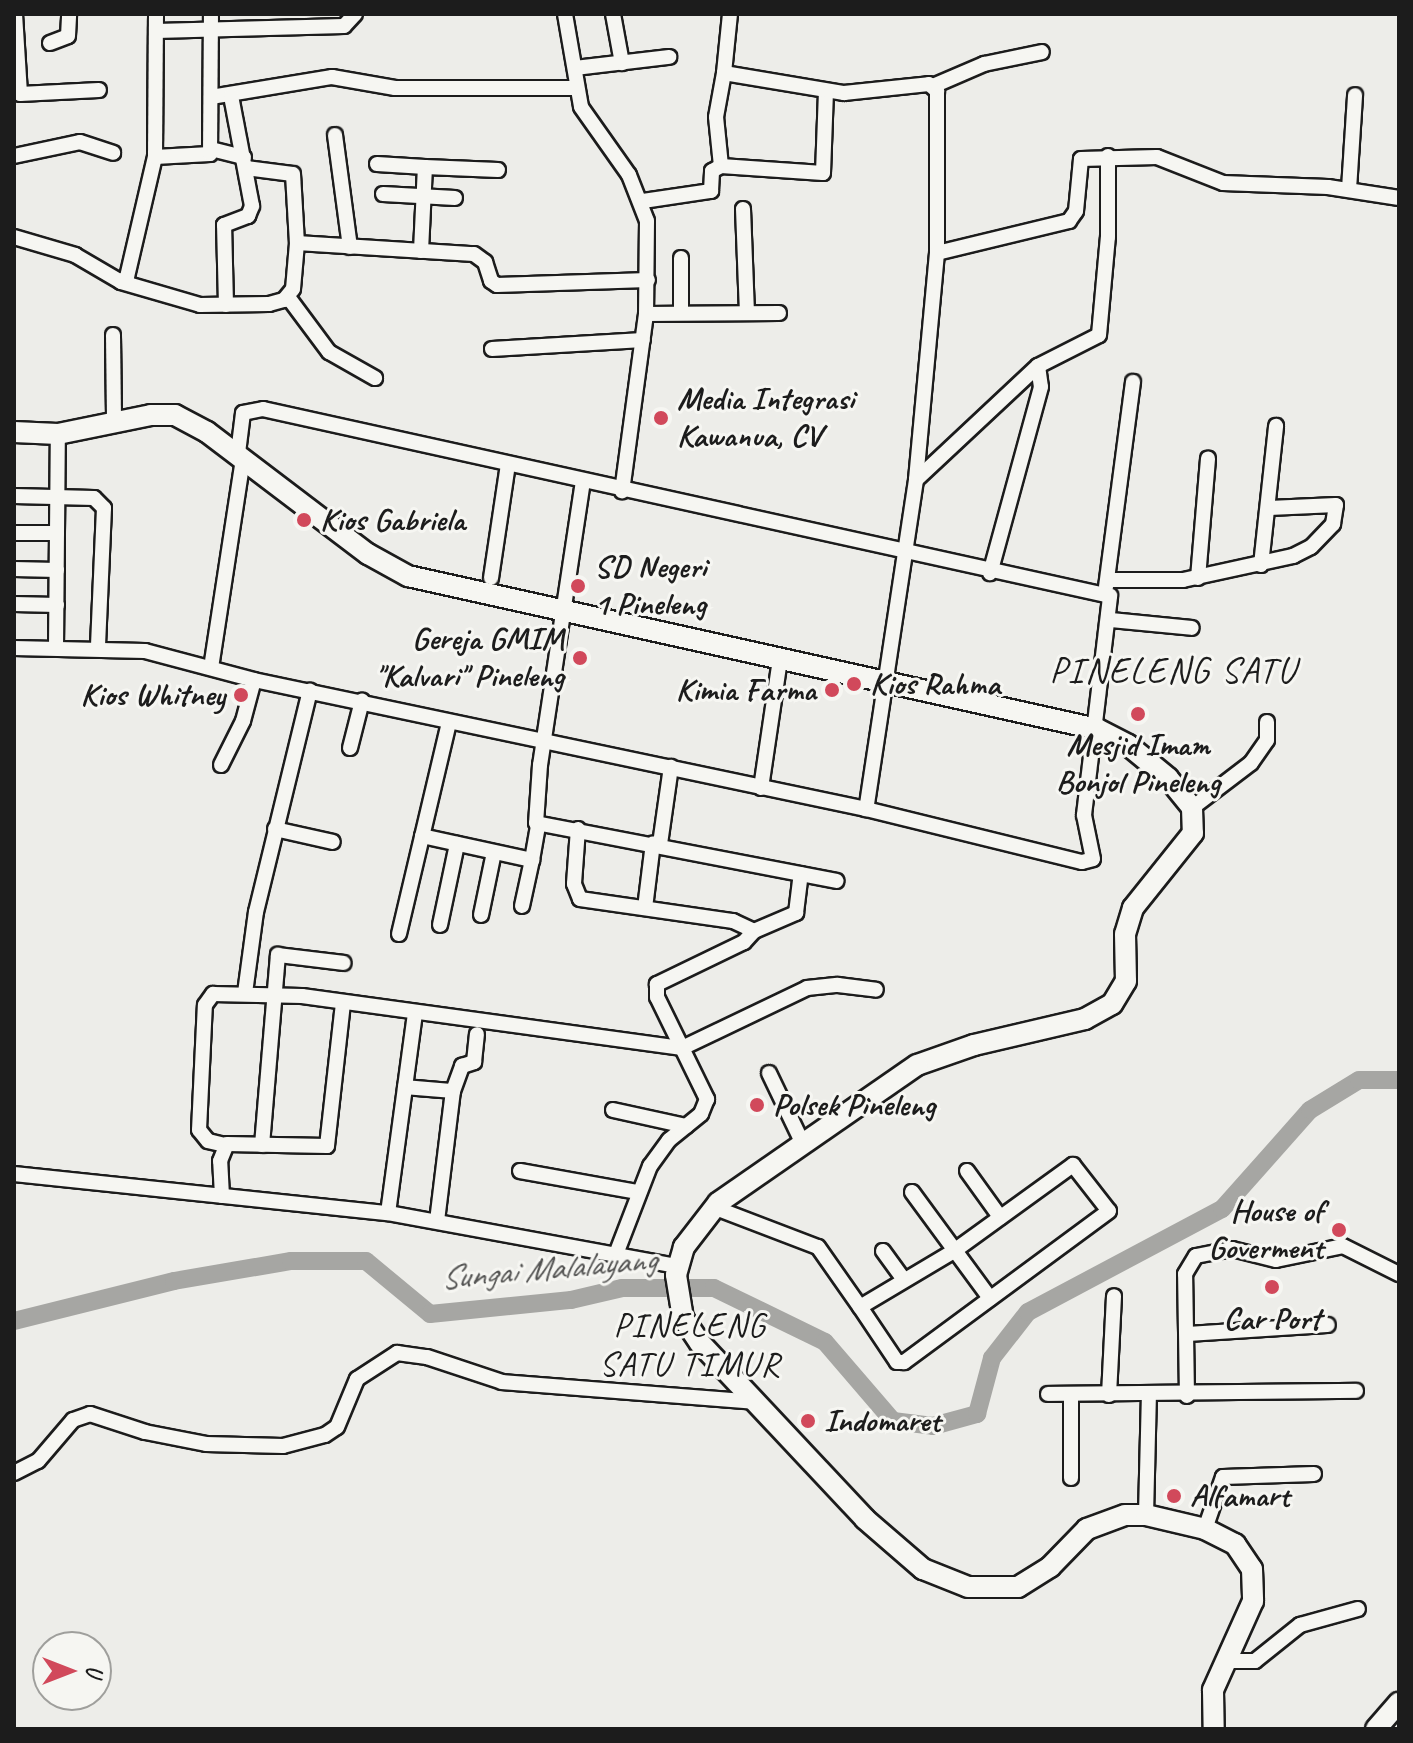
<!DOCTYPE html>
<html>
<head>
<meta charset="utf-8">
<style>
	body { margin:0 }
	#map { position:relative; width:1413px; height:1743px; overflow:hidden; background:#edede9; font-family:Caveat,sans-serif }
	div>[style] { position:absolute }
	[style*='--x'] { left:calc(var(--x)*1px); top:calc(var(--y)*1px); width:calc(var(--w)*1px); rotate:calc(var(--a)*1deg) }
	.river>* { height:18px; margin:-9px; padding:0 9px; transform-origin:9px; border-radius:9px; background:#a6a6a3 }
	.roads { filter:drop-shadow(2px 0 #1c1c1c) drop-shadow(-2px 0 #1c1c1c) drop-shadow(0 2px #1c1c1c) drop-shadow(0 -2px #1c1c1c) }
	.minor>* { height:14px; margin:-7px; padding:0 7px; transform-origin:7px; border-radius:7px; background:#f6f6f2 }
	.highway>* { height:20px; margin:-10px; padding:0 10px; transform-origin:10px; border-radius:10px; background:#f6f6f2 }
	.dots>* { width:22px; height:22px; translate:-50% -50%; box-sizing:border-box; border:4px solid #f6f6f2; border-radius:50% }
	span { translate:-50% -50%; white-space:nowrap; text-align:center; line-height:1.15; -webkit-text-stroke:6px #f6f6f2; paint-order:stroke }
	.poi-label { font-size:32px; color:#1c1c1c; font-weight:700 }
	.left { translate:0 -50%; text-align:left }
	.right { translate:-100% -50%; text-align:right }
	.water-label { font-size:34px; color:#535352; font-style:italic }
	.neighbourhood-label { font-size:34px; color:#1c1c1c; letter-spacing:2px }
	.quarter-label { font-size:36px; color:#1c1c1c; letter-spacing:2px }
	.frame { position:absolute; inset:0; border:16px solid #1c1c1c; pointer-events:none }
	.north { position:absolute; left:32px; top:1631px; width:80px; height:80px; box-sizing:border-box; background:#f6f6f2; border:2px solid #9f9f9c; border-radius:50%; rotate:90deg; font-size:22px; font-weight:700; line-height:32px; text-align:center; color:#1c1c1c }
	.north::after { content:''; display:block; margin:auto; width:28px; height:36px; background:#d1495b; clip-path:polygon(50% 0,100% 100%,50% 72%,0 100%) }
</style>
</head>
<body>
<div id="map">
	<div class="river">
		<div style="--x:14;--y:1321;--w:165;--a:-14"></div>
		<div style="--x:174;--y:1281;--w:119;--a:-9.7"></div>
		<div style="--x:291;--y:1261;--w:75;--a:0"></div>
		<div style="--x:366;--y:1261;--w:83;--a:39.6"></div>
		<div style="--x:430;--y:1314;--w:142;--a:-5.7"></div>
		<div style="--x:571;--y:1300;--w:52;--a:-13.2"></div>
		<div style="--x:622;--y:1288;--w:92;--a:0"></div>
		<div style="--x:714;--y:1288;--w:123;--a:25.9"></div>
		<div style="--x:825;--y:1342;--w:104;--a:49.3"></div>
		<div style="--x:893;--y:1421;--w:40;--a:7.1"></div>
		<div style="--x:933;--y:1426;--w:46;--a:-15.3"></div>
		<div style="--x:977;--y:1414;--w:58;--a:-75"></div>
		<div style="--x:992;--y:1358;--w:58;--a:-52"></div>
		<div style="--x:1028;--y:1312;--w:220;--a:-28"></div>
		<div style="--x:1222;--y:1209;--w:132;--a:-48.4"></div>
		<div style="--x:1310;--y:1110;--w:57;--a:-31.5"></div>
		<div style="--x:1359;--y:1080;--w:40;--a:0"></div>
	</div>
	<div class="roads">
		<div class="minor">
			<div style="--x:15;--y:14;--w:80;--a:86.4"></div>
			<div style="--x:20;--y:94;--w:79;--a:-2.9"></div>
			<div style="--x:565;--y:14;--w:94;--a:80.2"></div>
			<div style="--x:581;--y:107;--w:83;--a:54.8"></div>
			<div style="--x:629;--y:175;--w:49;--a:68.6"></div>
			<div style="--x:647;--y:221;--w:93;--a:90.6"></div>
			<div style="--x:646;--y:314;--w:179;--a:97.7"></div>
			<div style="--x:613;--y:14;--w:50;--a:79.6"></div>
			<div style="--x:156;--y:31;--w:188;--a:-1.5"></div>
			<div style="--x:344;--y:26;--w:16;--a:-47"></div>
			<div style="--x:50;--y:43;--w:19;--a:-21"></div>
			<div style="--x:68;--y:36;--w:22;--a:-87"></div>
			<div style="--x:575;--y:68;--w:95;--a:-6.7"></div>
			<div style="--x:724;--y:73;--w:59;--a:-84.2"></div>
			<div style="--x:933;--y:86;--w:56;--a:-23.3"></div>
			<div style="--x:984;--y:64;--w:59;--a:-11.7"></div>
			<div style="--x:211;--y:97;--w:123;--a:-9.4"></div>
			<div style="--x:332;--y:77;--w:64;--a:9.9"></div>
			<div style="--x:395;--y:88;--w:182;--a:0"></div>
			<div style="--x:335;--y:135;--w:113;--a:82.4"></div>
			<div style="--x:211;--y:149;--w:34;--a:14"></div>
			<div style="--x:14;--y:156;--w:67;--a:-12"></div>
			<div style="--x:80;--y:142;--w:35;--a:18"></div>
			<div style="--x:155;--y:157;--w:55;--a:-3.1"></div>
			<div style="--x:210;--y:154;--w:140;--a:-89.6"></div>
			<div style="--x:377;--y:164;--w:48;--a:3.6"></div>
			<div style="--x:721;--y:166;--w:102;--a:3.9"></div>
			<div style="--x:823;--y:173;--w:82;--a:-87.9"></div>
			<div style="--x:246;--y:168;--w:47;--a:7.3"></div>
			<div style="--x:293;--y:174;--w:69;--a:86.7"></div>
			<div style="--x:1349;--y:189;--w:94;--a:-86.3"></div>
			<div style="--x:383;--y:194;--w:72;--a:3.2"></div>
			<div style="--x:643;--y:201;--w:69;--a:-8.4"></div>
			<div style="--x:711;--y:191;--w:20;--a:-87"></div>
			<div style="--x:712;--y:171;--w:10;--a:-29"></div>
			<div style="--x:721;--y:166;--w:49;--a:-95.8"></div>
			<div style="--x:716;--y:117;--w:45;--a:-79.7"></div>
			<div style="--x:724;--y:73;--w:122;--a:9.5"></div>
			<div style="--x:844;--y:93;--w:85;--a:-6"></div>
			<div style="--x:929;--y:84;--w:11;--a:41"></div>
			<div style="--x:937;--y:91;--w:162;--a:90"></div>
			<div style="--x:937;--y:253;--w:228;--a:95.3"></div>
			<div style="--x:916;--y:480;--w:333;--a:98.6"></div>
			<div style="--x:743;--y:209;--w:104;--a:87.8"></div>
			<div style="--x:14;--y:237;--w:64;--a:16.4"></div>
			<div style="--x:75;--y:255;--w:53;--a:30.4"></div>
			<div style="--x:121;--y:282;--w:8;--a:-40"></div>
			<div style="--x:127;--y:277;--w:123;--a:-76.9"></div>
			<div style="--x:155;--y:157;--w:143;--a:-89.6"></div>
			<div style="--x:421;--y:251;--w:84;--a:-87.3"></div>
			<div style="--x:425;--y:167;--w:73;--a:2.4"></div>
			<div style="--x:937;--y:253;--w:136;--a:-13.6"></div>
			<div style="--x:1069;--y:221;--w:12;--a:-55"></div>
			<div style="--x:1076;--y:211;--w:52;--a:-84.5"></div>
			<div style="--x:1081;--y:159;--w:76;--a:-1.5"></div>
			<div style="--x:1157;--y:157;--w:71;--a:21.5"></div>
			<div style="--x:1223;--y:183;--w:105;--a:2.2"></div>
			<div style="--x:1328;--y:187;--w:72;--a:8.8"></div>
			<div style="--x:121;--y:282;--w:82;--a:16.2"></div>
			<div style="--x:200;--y:305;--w:69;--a:-0.8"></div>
			<div style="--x:269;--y:304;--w:16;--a:-15"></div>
			<div style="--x:284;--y:300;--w:14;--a:-51"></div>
			<div style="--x:293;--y:289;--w:46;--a:-85"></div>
			<div style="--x:297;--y:243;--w:177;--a:3.6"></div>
			<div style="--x:474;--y:254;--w:14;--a:36"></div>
			<div style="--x:485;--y:262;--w:20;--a:72"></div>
			<div style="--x:491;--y:281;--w:7;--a:34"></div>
			<div style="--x:497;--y:285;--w:151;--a:-1.9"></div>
			<div style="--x:288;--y:297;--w:69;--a:53.3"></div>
			<div style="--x:329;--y:352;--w:53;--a:29.5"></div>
			<div style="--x:226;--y:305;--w:80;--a:-91.4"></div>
			<div style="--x:224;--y:225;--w:26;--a:-21"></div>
			<div style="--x:248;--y:216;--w:11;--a:-68"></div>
			<div style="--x:252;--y:206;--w:112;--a:-100.8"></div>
			<div style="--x:681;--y:313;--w:55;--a:-90"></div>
			<div style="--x:646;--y:314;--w:133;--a:-0.4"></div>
			<div style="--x:113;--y:335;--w:88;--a:89.3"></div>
			<div style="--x:492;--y:349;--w:151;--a:-3.4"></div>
			<div style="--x:1038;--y:366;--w:68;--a:-26.9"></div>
			<div style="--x:1099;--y:335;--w:98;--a:-84.8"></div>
			<div style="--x:1108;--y:237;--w:81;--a:-90"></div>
			<div style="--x:916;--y:480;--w:167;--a:-43.1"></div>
			<div style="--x:1038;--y:366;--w:21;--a:82"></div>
			<div style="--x:1041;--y:387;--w:193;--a:105.3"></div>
			<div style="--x:583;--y:481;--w:287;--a:98.6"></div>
			<div style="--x:540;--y:765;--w:58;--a:93.9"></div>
			<div style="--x:536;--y:823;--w:306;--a:10.9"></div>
			<div style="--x:14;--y:496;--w:80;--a:1.4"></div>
			<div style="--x:94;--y:498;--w:14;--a:45"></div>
			<div style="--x:104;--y:508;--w:139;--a:92.5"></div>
			<div style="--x:14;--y:533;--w:43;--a:0"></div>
			<div style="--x:1261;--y:565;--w:140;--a:-83.8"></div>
			<div style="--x:14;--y:569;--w:43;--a:1.3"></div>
			<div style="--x:491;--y:578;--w:115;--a:-81.5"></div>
			<div style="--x:1198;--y:578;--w:120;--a:-85.2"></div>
			<div style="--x:1108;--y:580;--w:75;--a:0"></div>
			<div style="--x:1183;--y:580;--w:113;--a:-12.3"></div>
			<div style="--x:1293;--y:556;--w:20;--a:-27"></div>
			<div style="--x:1311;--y:547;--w:32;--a:-46"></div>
			<div style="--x:1333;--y:524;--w:19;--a:-81"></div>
			<div style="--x:1336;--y:505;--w:67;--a:177.4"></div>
			<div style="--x:1106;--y:587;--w:207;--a:-82.5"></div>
			<div style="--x:14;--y:604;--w:43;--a:1.3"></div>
			<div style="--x:1111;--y:620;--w:81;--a:5.6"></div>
			<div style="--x:56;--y:647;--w:213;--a:-89.5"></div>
			<div style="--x:14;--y:648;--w:131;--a:1.3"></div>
			<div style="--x:145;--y:651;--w:113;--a:14.9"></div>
			<div style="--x:254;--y:680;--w:625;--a:11.9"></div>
			<div style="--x:866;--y:809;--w:222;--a:13.8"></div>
			<div style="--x:1082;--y:862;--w:11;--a:-15"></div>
			<div style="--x:1093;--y:859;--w:45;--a:-101.6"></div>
			<div style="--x:1084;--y:815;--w:221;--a:-83.2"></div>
			<div style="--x:1110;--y:596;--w:867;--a:-167.55"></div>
			<div style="--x:263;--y:409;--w:20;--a:169"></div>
			<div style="--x:243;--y:413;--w:40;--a:97.1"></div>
			<div style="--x:211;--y:668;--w:212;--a:-81.3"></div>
			<div style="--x:350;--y:748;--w:49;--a:-75.7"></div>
			<div style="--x:221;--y:765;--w:49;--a:-63.4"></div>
			<div style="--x:243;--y:721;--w:42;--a:-75"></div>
			<div style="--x:761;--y:788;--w:130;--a:-81.6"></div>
			<div style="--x:1192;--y:808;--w:74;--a:-37.3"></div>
			<div style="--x:1251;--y:763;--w:28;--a:-55"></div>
			<div style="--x:1267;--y:740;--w:18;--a:-90"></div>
			<div style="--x:275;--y:829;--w:59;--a:12.6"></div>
			<div style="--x:578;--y:829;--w:55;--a:94.2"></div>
			<div style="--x:574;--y:884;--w:16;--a:68"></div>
			<div style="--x:580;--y:899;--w:155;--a:8.2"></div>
			<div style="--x:733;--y:921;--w:23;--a:25"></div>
			<div style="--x:754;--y:931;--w:15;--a:132"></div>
			<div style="--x:744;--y:942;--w:97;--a:154.2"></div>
			<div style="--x:657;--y:984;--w:13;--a:90"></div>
			<div style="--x:657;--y:997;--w:114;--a:63.9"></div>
			<div style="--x:707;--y:1099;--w:16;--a:112"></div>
			<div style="--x:701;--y:1114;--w:41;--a:140.9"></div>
			<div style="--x:669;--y:1140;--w:32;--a:126"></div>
			<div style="--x:650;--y:1166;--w:94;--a:111.1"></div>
			<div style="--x:422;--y:836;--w:113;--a:12.3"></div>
			<div style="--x:532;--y:860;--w:47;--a:102.3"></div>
			<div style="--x:660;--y:844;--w:78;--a:-81.9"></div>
			<div style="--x:532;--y:860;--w:36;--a:-80"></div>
			<div style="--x:645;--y:908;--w:65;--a:-83"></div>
			<div style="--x:481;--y:915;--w:64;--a:-78.3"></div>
			<div style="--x:440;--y:925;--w:83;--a:-78.1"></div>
			<div style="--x:754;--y:931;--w:46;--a:-23.2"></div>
			<div style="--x:796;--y:913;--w:39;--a:-83"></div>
			<div style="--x:399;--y:934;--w:218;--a:-76.7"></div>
			<div style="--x:245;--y:993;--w:82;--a:-82.3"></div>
			<div style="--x:256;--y:912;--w:228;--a:-76.3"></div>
			<div style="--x:769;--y:1073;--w:79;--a:64.4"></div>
			<div style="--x:405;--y:1087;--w:48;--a:4.8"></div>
			<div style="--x:613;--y:1110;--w:75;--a:12.4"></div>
			<div style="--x:225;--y:1145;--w:17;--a:-167"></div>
			<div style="--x:208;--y:1141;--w:14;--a:-129"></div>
			<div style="--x:199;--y:1130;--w:125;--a:-87.3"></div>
			<div style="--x:205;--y:1005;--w:14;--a:-54"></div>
			<div style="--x:213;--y:994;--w:89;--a:1.3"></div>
			<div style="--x:302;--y:996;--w:384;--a:7.8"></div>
			<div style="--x:682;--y:1048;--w:139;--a:-25.6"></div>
			<div style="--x:807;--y:988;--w:31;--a:-6"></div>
			<div style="--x:838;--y:985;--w:38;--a:7"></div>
			<div style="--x:262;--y:1145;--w:191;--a:-85.2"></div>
			<div style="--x:278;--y:955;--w:66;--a:6.9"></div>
			<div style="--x:520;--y:1171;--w:120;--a:10.1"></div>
			<div style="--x:967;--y:1171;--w:57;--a:54.3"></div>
			<div style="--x:14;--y:1174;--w:376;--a:6"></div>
			<div style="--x:388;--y:1213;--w:294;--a:10.4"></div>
			<div style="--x:912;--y:1192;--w:132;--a:53.7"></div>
			<div style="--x:222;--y:1196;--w:35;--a:-93"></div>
			<div style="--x:220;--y:1161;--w:18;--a:-68"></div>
			<div style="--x:227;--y:1144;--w:100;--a:1.1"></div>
			<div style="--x:327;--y:1146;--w:143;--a:-83.6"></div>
			<div style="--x:713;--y:1207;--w:112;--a:20.9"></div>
			<div style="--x:818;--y:1247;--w:73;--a:55"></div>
			<div style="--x:860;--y:1307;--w:109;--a:-30.8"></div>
			<div style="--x:954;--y:1251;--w:147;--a:-35.9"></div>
			<div style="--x:1073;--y:1165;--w:58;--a:52"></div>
			<div style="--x:1109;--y:1211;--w:255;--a:143.6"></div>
			<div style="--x:904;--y:1362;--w:7;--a:180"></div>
			<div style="--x:897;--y:1362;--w:66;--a:-123.9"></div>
			<div style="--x:388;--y:1213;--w:202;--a:-82.3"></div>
			<div style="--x:437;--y:1221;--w:131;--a:-83"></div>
			<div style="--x:453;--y:1091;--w:27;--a:-70"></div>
			<div style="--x:462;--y:1066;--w:13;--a:-18"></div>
			<div style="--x:474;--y:1062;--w:28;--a:-84"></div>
			<div style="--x:883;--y:1251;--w:34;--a:54"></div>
			<div style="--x:1187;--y:1334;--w:141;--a:-3.7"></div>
			<div style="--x:1048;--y:1394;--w:308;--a:-0.6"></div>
			<div style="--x:1071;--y:1394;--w:84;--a:90"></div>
			<div style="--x:1109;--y:1395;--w:99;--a:-87.1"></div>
			<div style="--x:1187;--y:1396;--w:122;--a:-90.9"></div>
			<div style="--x:1185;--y:1274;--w:21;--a:-59"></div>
			<div style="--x:1196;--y:1256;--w:37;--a:-11"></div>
			<div style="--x:1232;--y:1249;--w:45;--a:14"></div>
			<div style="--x:1276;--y:1260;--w:68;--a:-11.8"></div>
			<div style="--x:1343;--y:1246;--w:63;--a:26.6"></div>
			<div style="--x:14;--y:1473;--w:27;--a:-27"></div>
			<div style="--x:38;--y:1461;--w:54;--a:-49.5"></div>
			<div style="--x:73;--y:1420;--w:18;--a:-19"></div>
			<div style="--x:90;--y:1414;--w:58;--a:18.1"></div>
			<div style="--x:145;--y:1432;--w:62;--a:11.1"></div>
			<div style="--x:206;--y:1444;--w:77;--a:1.5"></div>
			<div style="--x:283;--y:1446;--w:43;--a:-14.7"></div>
			<div style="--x:325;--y:1435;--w:14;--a:-34"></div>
			<div style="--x:337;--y:1427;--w:52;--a:-67.4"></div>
			<div style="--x:357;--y:1379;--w:48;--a:-33"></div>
			<div style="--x:397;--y:1353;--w:30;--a:8"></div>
			<div style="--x:427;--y:1357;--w:79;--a:18.4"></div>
			<div style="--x:502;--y:1382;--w:255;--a:4.5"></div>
			<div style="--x:1146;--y:1515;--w:119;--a:-88.6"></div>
			<div style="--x:1205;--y:1529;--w:55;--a:-70.9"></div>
			<div style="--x:1223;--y:1477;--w:91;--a:-1.9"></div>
			<div style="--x:1226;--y:1661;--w:29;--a:0"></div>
			<div style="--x:1255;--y:1661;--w:58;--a:-38.7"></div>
			<div style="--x:1300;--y:1625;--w:60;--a:-15.4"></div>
		</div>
		<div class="highway">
			<div style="--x:14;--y:432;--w:44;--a:2.6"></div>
			<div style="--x:58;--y:434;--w:95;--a:-11.5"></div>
			<div style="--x:151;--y:415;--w:24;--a:0"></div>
			<div style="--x:175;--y:415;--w:36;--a:28"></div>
			<div style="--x:207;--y:432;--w:202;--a:37.2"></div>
			<div style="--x:368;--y:554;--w:46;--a:28.8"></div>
			<div style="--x:408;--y:576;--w:706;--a:12.52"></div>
			<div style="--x:1097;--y:729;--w:35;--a:27"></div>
			<div style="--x:1128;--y:745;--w:52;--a:39.5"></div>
			<div style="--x:1168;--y:778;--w:38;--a:51"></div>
			<div style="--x:1192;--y:808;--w:25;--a:88"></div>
			<div style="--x:1193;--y:833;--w:96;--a:128.7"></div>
			<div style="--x:1133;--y:908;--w:27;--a:107"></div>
			<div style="--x:1125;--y:934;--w:47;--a:88.8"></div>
			<div style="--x:1126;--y:981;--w:27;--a:121"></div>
			<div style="--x:1112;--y:1004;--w:31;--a:151"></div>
			<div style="--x:1085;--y:1019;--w:114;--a:166.8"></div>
			<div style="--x:974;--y:1045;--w:60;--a:160.7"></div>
			<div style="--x:917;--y:1065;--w:242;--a:145.3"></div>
			<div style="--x:718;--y:1203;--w:56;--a:127.7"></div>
			<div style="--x:684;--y:1247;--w:29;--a:106"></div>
			<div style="--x:676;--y:1275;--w:44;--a:80.8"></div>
			<div style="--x:683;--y:1318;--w:30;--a:56"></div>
			<div style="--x:700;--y:1343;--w:241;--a:46.8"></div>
			<div style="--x:865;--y:1519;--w:77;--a:40.8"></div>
			<div style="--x:923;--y:1569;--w:48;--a:21.8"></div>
			<div style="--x:968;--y:1587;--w:50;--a:0"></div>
			<div style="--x:1018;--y:1587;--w:38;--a:-32"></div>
			<div style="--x:1050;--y:1567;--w:53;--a:-45.8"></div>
			<div style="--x:1087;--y:1529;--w:40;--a:-20.2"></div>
			<div style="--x:1125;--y:1515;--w:21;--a:0"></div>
			<div style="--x:1146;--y:1515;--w:61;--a:13.3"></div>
			<div style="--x:1205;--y:1529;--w:34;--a:27"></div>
			<div style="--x:1235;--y:1544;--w:30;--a:56"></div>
			<div style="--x:1252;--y:1569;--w:32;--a:88"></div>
			<div style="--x:1253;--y:1601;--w:98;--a:114.2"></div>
			<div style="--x:1213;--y:1690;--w:39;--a:89"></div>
			<div style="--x:1376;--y:1729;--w:35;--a:-49"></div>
		</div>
	</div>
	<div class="dots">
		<div style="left:661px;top:418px;background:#d1495b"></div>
		<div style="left:304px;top:520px;background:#d1495b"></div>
		<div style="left:578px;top:586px;background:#d1495b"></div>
		<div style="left:580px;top:658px;background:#d1495b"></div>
		<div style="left:854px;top:684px;background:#d1495b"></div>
		<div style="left:832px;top:690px;background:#d1495b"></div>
		<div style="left:241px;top:695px;background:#d1495b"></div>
		<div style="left:1138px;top:714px;background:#d1495b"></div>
		<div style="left:757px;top:1105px;background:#d1495b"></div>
		<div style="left:1339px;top:1230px;background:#d1495b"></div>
		<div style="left:1272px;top:1287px;background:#d1495b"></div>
		<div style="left:808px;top:1421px;background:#d1495b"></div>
		<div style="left:1174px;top:1496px;background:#d1495b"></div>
	</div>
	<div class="poi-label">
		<span class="left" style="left:677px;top:418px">Media Integrasi<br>Kawanua, CV</span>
		<span class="left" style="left:320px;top:520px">Kios Gabriela</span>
		<span class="left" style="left:594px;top:586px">SD Negeri<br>1 Pineleng</span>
		<span class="right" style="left:564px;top:658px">Gereja GMIM<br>"Kalvari" Pineleng</span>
		<span class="left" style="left:870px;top:684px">Kios Rahma</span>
		<span class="right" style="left:816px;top:690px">Kimia Farma</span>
		<span class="right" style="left:225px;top:695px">Kios Whitney</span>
		<span style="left:1138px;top:764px">Mesjid Imam<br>Bonjol Pineleng</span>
		<span class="left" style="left:773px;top:1105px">Polsek Pineleng</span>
		<span class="right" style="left:1323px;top:1230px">House of<br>Goverment</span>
		<span style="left:1272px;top:1319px">Car Port</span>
		<span class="left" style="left:824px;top:1421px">Indomaret</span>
		<span class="left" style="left:1190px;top:1496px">Alfamart</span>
	</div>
	<div class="water-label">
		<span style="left:548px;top:1268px;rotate:-5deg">Sungai Malalayang</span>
	</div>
	<div class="neighbourhood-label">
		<span style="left:690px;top:1344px">PINELENG<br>SATU TIMUR</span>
	</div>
	<div class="quarter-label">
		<span style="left:1173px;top:671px">PINELENG SATU</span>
	</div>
	<div class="frame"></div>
	<div class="north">U</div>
</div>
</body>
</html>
